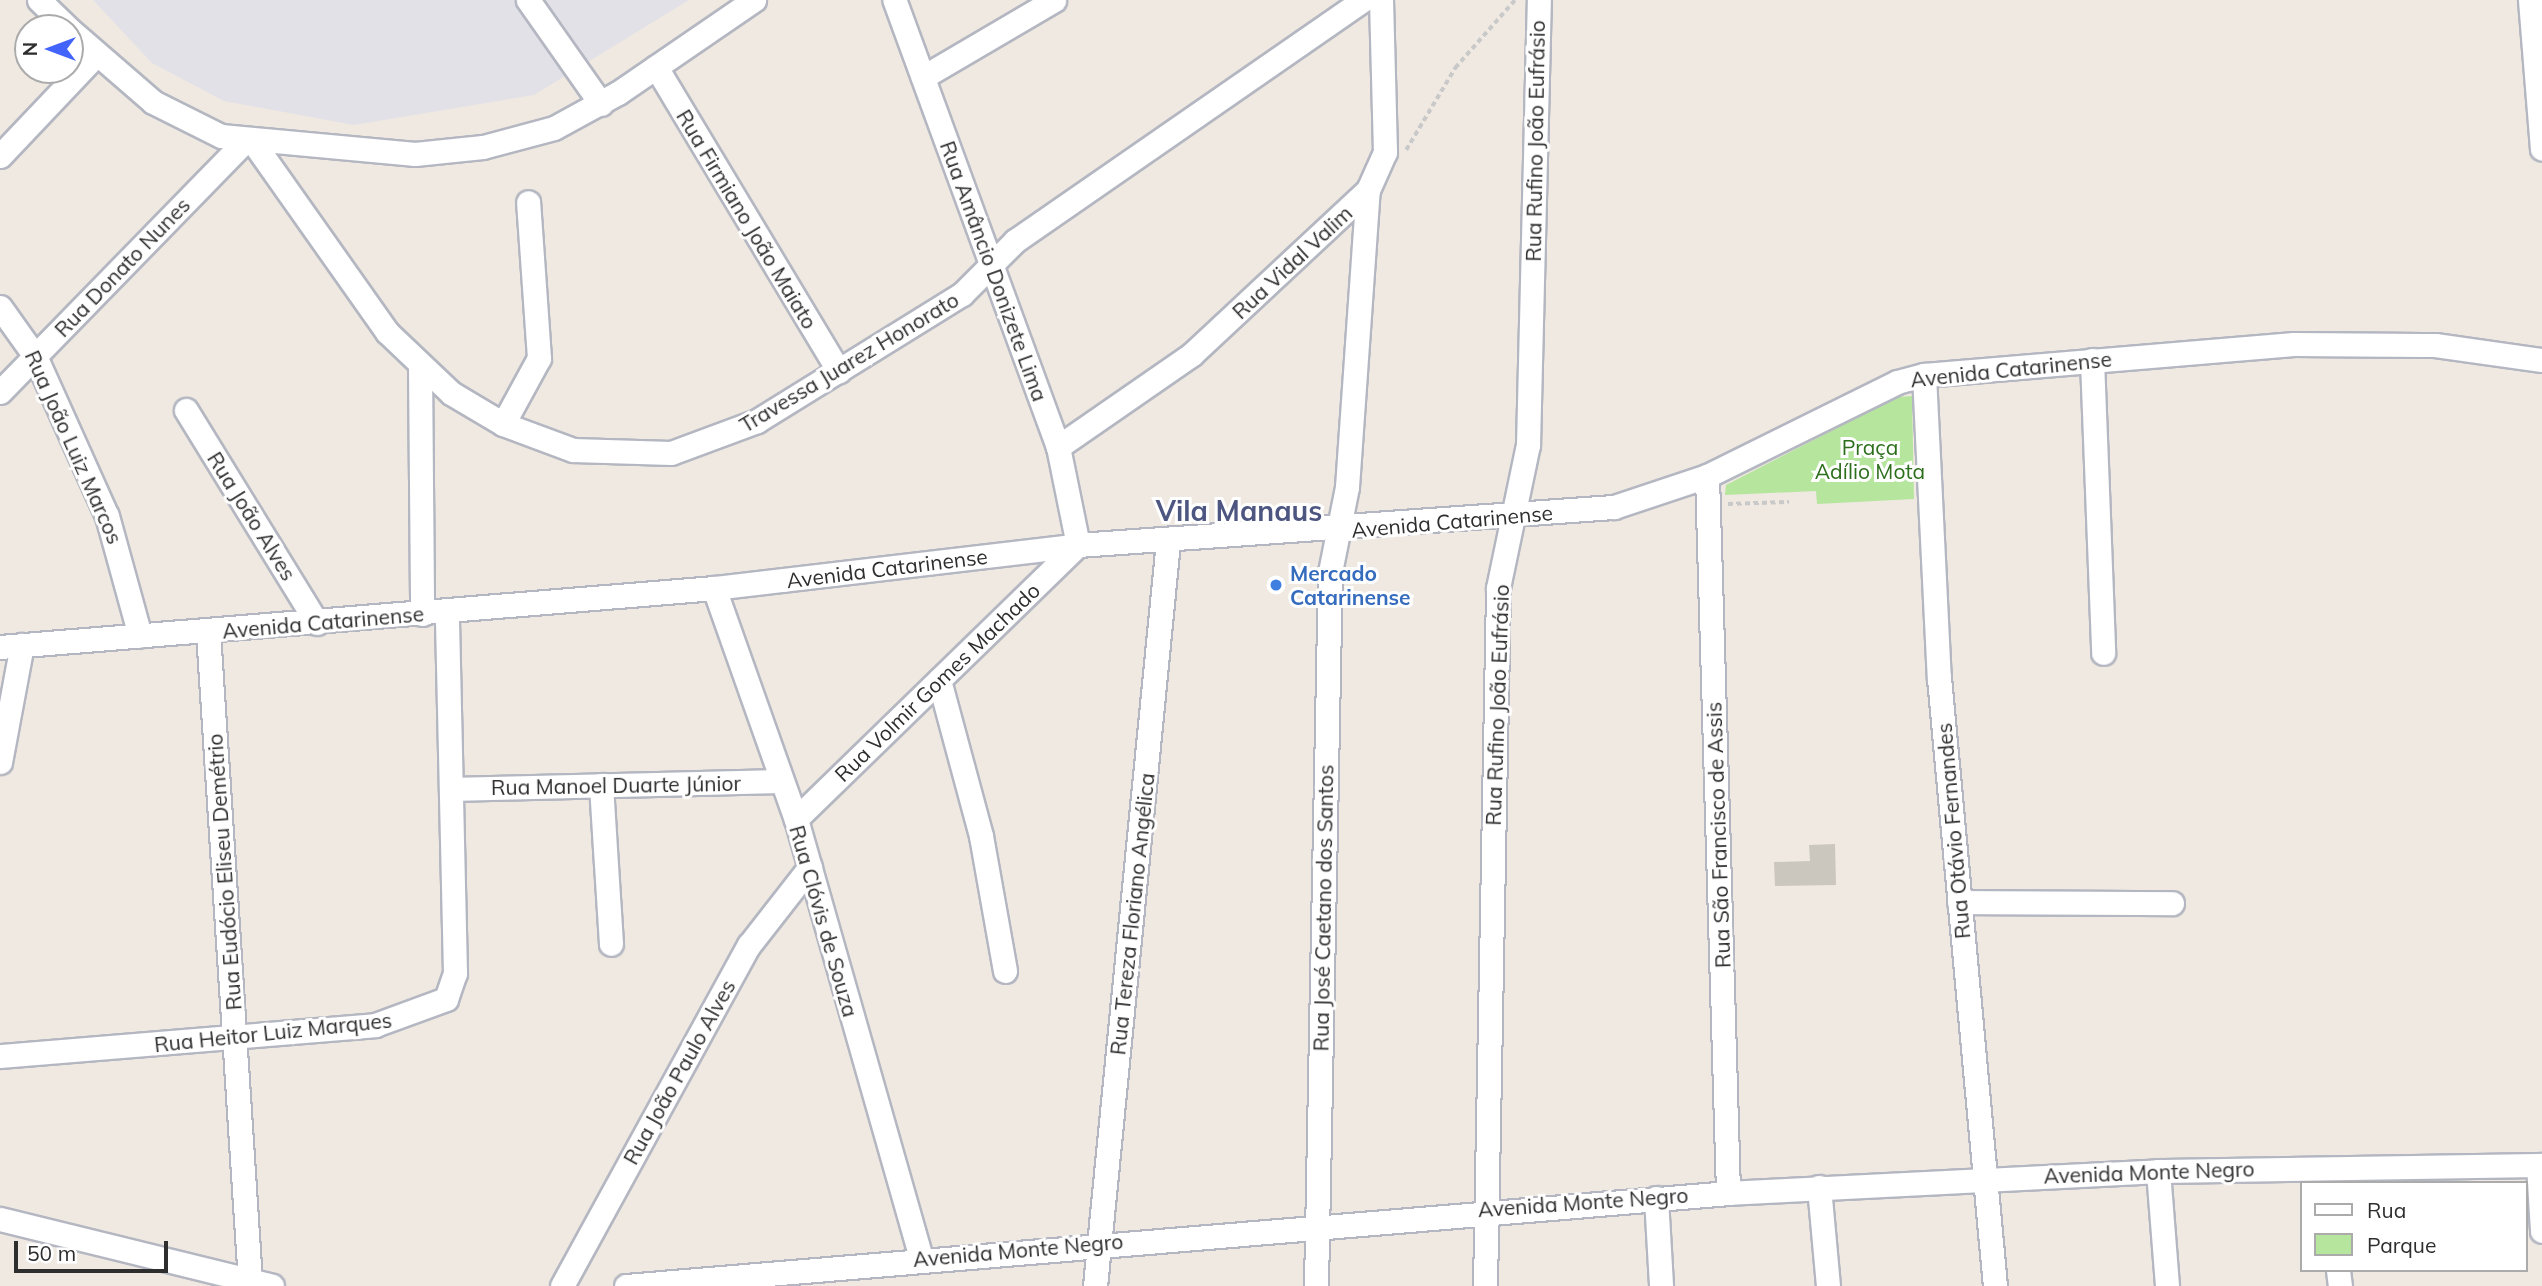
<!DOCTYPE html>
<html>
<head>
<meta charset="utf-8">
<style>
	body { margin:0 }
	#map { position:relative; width:2542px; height:1286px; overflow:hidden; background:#efe9e1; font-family:Mulish,sans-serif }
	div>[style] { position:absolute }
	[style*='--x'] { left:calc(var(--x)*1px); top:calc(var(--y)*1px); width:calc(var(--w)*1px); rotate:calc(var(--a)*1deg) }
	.industrial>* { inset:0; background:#e3e1e8 }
	.green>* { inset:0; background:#b6e59e }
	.building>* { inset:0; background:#cbc7bf }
	.path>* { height:3.5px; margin-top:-1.75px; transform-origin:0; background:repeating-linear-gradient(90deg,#c9c9c9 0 5px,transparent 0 8.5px) }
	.roads { filter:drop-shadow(2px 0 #b4b7c1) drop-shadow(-2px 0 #b4b7c1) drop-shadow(0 2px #b4b7c1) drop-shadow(0 -2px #b4b7c1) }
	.minor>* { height:23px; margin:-11.5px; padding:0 11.5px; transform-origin:11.5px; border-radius:11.5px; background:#fff }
	.dots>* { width:19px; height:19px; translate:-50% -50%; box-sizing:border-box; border:4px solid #fff; border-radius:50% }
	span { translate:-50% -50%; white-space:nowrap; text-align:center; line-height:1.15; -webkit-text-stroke:6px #fff; paint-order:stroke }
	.street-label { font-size:21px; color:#2e2e2e }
	.park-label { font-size:21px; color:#2c6e1b }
	.shop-label { font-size:21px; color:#366cbe; font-weight:700 }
	.left { translate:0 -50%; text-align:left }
	.district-label { font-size:28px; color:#4d5680; font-weight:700 }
	.legend { position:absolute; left:2300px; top:1181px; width:228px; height:91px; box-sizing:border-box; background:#fff; border:2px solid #ababab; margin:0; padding:9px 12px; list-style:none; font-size:21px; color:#2e2e2e }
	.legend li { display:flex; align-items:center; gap:14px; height:35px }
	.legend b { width:35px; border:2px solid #ababab }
	.north { position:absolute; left:14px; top:14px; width:70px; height:70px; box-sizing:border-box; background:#fff; border:2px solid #ababab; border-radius:50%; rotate:270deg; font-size:19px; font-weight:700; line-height:28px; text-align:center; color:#2e2e2e }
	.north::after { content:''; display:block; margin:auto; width:24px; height:32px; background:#4264fb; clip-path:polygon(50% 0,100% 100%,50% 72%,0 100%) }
	.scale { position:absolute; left:14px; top:1241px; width:154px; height:32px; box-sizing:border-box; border:4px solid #2e2e2e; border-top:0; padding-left:9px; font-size:21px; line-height:24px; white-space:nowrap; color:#2e2e2e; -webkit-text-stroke:5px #fff; paint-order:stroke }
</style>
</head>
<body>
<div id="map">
	<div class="industrial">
		<div style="clip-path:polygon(93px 0,689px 0,534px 95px,354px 125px,224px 101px,152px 63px)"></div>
	</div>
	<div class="green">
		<div style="clip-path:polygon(1912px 396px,1914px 499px,1817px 504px,1816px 491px,1725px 495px,1726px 485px,1897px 397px)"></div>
	</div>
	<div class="building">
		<div style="clip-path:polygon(1835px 844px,1836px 885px,1775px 886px,1774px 862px,1810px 861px,1809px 845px)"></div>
	</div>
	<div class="path">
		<div style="--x:1406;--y:150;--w:96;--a:-59.1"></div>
		<div style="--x:1455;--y:68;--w:91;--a:-48.6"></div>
		<div style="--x:1728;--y:504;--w:61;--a:-1.9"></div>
	</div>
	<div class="roads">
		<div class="minor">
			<div style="--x:39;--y:0;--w:40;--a:44"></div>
			<div style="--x:528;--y:0;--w:127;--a:54.9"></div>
			<div style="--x:2530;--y:0;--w:149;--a:85.4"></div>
			<div style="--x:70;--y:30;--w:110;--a:40.9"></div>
			<div style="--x:153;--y:102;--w:76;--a:26.6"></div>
			<div style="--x:221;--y:136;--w:195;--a:5.3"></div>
			<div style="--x:415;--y:154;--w:68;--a:-5.9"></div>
			<div style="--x:483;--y:147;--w:73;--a:-15"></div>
			<div style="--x:554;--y:128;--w:73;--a:-28.7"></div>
			<div style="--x:618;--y:93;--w:165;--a:-34.4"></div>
			<div style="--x:656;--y:67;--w:355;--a:59"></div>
			<div style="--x:923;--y:77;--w:152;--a:-30.4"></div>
			<div style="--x:253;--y:142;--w:232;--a:54.8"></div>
			<div style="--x:387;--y:332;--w:88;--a:43.6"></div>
			<div style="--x:451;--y:393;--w:61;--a:30.8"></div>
			<div style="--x:503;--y:424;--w:75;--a:20.4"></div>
			<div style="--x:573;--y:450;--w:98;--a:1.8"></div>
			<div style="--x:671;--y:453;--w:92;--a:-20.4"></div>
			<div style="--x:757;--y:421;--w:241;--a:-31.8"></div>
			<div style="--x:962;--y:294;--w:75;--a:-45"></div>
			<div style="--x:1015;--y:241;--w:423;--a:-34.7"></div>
			<div style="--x:0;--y:156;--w:139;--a:-46.5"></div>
			<div style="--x:0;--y:307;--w:60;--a:54.5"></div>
			<div style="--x:35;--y:356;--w:175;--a:65.8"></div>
			<div style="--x:107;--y:516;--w:124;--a:74.6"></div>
			<div style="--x:2092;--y:360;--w:293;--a:87.8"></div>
			<div style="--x:420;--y:368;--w:246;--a:89.5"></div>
			<div style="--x:1924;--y:375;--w:303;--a:87.2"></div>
			<div style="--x:1939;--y:678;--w:611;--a:84.74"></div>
			<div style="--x:0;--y:392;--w:351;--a:-45.7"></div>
			<div style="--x:186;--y:410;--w:250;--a:58.4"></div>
			<div style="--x:503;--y:424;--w:75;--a:-61.4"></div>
			<div style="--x:539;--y:358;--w:156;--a:-94"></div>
			<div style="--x:1058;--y:447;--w:162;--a:-34.7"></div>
			<div style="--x:1191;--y:355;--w:242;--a:-43"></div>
			<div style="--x:1368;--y:190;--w:42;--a:-65.9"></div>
			<div style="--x:1385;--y:152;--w:152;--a:-91.5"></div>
			<div style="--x:1707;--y:476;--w:717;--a:88.32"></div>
			<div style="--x:714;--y:588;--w:245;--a:70.5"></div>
			<div style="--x:796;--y:819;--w:457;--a:74.1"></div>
			<div style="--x:208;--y:632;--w:650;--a:86.3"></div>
			<div style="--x:0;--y:647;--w:716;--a:-4.72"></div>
			<div style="--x:714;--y:588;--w:367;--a:-6.7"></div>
			<div style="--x:1078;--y:545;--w:537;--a:-4.06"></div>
			<div style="--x:1614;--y:507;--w:98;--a:-18.4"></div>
			<div style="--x:1707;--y:476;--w:212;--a:-26.3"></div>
			<div style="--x:1897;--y:382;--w:28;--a:-15"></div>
			<div style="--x:1924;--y:375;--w:371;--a:-4.8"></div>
			<div style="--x:2294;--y:344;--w:141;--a:0.4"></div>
			<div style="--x:2435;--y:345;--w:108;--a:8"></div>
			<div style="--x:939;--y:680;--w:162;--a:74.9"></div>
			<div style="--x:981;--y:836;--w:137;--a:79.9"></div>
			<div style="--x:0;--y:762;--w:119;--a:-79.4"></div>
			<div style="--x:601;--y:785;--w:159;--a:86.4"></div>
			<div style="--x:451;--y:789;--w:329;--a:-1.4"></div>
			<div style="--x:796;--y:819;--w:393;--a:-44.2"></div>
			<div style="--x:1078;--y:545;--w:100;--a:-101.5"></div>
			<div style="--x:1058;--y:447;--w:476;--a:-110.1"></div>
			<div style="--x:1959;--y:902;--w:213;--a:0.3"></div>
			<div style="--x:0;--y:1056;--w:376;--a:-4.7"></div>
			<div style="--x:375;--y:1025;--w:76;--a:-20.1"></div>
			<div style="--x:446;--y:999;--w:28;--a:-71"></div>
			<div style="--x:455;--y:973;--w:361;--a:-91.3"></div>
			<div style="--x:2538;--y:1165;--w:66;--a:86.5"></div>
			<div style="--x:2158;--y:1171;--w:115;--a:85.5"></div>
			<div style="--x:1819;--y:1187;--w:99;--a:84.8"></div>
			<div style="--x:1656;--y:1198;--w:88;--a:86.7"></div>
			<div style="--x:0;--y:1219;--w:280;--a:13.8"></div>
			<div style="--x:2338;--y:1270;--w:16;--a:83"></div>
			<div style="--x:562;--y:1286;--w:389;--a:-61.3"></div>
			<div style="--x:749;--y:945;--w:99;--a:-52"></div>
			<div style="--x:626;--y:1286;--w:1106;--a:-4.82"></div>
			<div style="--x:1728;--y:1193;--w:431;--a:-2.9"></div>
			<div style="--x:2158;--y:1171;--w:384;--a:-0.9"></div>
			<div style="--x:1095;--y:1286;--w:748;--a:-84.4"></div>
			<div style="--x:1316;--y:1286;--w:714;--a:-88.88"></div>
			<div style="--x:1330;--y:572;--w:87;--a:-78.7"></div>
			<div style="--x:1347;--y:487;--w:298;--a:-86"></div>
			<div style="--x:1485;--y:1286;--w:698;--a:-88.93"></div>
			<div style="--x:1498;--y:588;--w:146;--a:-78.2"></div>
			<div style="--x:1528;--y:445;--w:445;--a:-88.6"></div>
		</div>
	</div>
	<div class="dots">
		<div style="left:1276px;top:585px;background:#3f7fe0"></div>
	</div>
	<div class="street-label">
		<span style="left:1535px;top:141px;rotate:-89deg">Rua Rufino João Eufrásio</span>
		<span style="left:747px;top:219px;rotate:59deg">Rua Firmiano João Maiato</span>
		<span style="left:1292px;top:262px;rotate:-43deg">Rua Vidal Valim</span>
		<span style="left:122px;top:267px;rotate:-46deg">Rua Donato Nunes</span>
		<span style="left:994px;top:271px;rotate:70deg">Rua Amâncio Donizete Lima</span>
		<span style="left:849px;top:362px;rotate:-31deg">Travessa Juarez Honorato</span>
		<span style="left:2011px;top:369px;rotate:-6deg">Avenida Catarinense</span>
		<span style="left:74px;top:447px;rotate:66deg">Rua João Luiz Marcos</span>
		<span style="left:252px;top:516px;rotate:58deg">Rua João Alves</span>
		<span style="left:1452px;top:521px;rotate:-5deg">Avenida Catarinense</span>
		<span style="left:887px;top:568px;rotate:-7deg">Avenida Catarinense</span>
		<span style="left:323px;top:622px;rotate:-5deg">Avenida Catarinense</span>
		<span style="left:937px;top:682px;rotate:-44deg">Rua Volmir Gomes Machado</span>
		<span style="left:1497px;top:705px;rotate:-88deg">Rua Rufino João Eufrásio</span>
		<span style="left:616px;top:785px;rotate:-1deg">Rua Manoel Duarte Júnior</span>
		<span style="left:1953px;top:831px;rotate:-95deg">Rua Otávio Fernandes</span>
		<span style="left:1718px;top:835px;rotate:-92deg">Rua São Francisco de Assis</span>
		<span style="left:224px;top:872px;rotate:-94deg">Rua Eudócio Eliseu Demétrio</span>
		<span style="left:1323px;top:908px;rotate:-89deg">Rua José Caetano dos Santos</span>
		<span style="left:1132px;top:914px;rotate:-84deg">Rua Tereza Floriano Angélica</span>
		<span style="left:824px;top:921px;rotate:74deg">Rua Clóvis de Souza</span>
		<span style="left:273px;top:1032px;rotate:-6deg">Rua Heitor Luiz Marques</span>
		<span style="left:679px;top:1072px;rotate:-61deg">Rua João Paulo Alves</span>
		<span style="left:2149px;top:1172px;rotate:-2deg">Avenida Monte Negro</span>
		<span style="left:1583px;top:1202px;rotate:-4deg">Avenida Monte Negro</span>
		<span style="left:1018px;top:1250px;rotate:-5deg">Avenida Monte Negro</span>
	</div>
	<div class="park-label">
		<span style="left:1870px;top:459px">Praça<br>Adílio Mota</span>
	</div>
	<div class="shop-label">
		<span class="left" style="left:1290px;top:585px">Mercado<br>Catarinense</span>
	</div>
	<div class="district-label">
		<span style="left:1239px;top:511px">Vila Manaus</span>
	</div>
	<ul class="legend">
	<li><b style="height:9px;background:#fff"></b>Rua</li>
	<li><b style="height:19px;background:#b6e59e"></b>Parque</li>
	</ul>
	<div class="north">N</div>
	<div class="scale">50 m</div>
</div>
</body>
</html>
